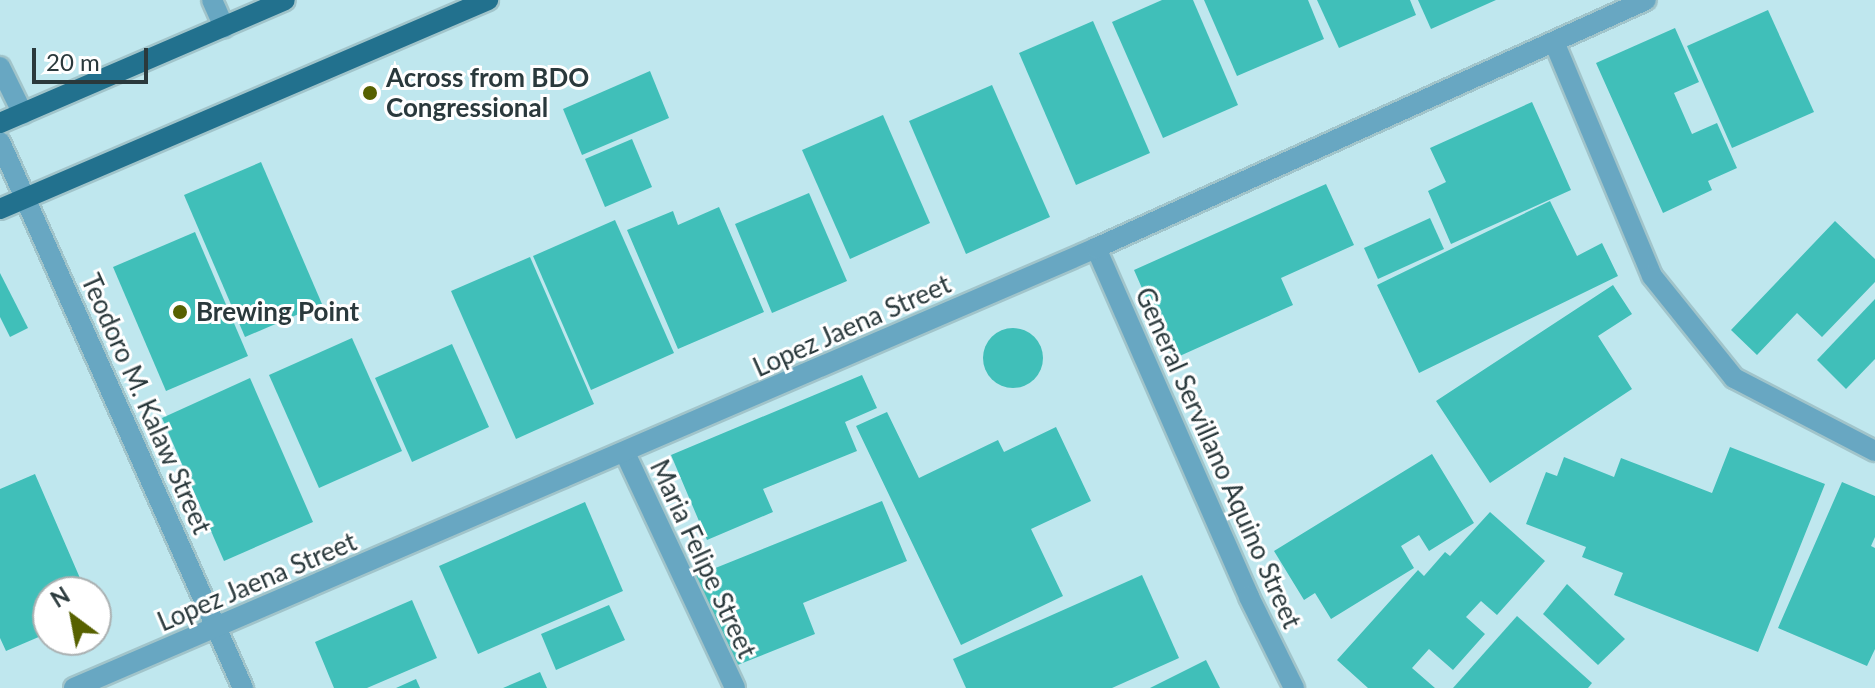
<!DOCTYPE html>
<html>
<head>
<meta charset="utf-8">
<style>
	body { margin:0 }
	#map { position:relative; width:1875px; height:688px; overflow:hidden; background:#bfe7ee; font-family:Lato,sans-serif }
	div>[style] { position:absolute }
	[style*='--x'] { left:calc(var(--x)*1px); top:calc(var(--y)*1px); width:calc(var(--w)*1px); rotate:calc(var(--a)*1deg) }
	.building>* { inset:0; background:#40bfb9 }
	.round { border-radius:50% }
	.roads { filter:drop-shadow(2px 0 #a1c4ca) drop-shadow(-2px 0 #a1c4ca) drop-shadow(0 2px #a1c4ca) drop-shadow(0 -2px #a1c4ca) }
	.minor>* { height:20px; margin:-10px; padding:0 10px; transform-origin:10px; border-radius:10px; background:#68a7c2 }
	.major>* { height:20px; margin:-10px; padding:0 10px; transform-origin:10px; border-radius:10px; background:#22718e }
	.dots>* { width:22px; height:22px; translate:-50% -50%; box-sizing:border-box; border:4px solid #fff; border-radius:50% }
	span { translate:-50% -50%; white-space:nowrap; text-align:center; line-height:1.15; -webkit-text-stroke:6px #fff; paint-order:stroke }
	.poi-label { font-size:26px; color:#2a393c; font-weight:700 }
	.left { translate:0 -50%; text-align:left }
	.street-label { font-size:26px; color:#2a393c }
	.north { position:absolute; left:32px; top:576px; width:80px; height:80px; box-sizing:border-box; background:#fff; border:2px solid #aab0b1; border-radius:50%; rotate:328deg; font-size:22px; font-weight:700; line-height:32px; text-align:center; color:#2a393c }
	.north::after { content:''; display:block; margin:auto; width:28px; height:36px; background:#576100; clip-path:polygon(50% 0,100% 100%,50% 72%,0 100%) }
	.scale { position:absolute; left:32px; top:48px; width:116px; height:36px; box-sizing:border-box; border:4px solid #2a393c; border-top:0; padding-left:10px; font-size:24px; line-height:28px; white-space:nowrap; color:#2a393c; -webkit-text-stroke:6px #fff; paint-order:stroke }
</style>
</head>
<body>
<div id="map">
	<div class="building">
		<div style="clip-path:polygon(1162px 0,1193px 0,1238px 105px,1163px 138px,1112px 22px)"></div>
		<div style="clip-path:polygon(1204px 0,1308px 0,1324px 39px,1237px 76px)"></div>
		<div style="clip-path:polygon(1317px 0,1410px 0,1416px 15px,1339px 48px)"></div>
		<div style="clip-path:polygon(1418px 0,1496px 0,1431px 29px)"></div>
		<div style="clip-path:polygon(1768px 10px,1814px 112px,1732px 148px,1687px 46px)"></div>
		<div style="clip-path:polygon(1093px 21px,1150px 153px,1076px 185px,1019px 53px)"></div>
		<div style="clip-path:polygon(1675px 28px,1699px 82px,1674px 93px,1692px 134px,1717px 123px,1737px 168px,1708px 181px,1712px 190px,1663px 213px,1596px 63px)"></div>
		<div style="clip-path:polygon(650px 71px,669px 118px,582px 155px,563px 109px)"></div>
		<div style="clip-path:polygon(992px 85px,1050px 217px,966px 254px,909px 121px)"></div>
		<div style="clip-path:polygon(1532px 102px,1571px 190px,1451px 244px,1428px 191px,1446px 182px,1430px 148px)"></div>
		<div style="clip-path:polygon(883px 115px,930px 223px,850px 259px,802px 150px)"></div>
		<div style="clip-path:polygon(632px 139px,652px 187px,605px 207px,585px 159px)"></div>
		<div style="clip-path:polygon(261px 162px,322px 304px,245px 337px,184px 195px)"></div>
		<div style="clip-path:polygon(1326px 184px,1354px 245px,1281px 278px,1293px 305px,1173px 359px,1134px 270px)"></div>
		<div style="clip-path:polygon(809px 193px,847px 281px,772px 313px,735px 224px)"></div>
		<div style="clip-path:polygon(1550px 201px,1577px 256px,1602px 243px,1618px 276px,1419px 373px,1377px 285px)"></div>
		<div style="clip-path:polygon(719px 207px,764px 312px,678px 349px,627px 230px,673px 211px,678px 225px)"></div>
		<div style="clip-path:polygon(1430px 218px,1444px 249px,1378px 279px,1364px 248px)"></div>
		<div style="clip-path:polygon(615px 220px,674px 353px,591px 390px,533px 256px)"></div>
		<div style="clip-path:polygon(1835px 221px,1875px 259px,1875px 282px,1822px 337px,1797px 313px,1757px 355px,1731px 330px)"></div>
		<div style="clip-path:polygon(195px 232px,248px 356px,166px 391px,113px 267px)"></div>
		<div style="clip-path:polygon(530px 257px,594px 404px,516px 439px,451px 291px)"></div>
		<div style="clip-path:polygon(0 273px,28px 328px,10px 337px,0 317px)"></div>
		<div style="clip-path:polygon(1613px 285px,1632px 314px,1598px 336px,1632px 389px,1490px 483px,1436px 401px)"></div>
		<div style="clip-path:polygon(1875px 299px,1875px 359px,1846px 389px,1817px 360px)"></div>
		<div class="round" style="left:983px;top:328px;width:60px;height:60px"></div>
		<div style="clip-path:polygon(352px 338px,402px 451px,319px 488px,269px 375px)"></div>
		<div style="clip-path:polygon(452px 344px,489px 427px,412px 462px,375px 378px)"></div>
		<div style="clip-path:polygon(862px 375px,877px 408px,845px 422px,857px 451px,763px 489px,773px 512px,707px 540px,671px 455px)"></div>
		<div style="clip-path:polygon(250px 378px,313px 522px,224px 561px,162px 418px)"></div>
		<div style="clip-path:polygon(887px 412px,919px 478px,998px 440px,1004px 452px,1056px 427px,1091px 501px,1031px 529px,1063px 596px,961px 645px,856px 426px)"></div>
		<div style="clip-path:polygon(1730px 447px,1825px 484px,1758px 652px,1614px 595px,1623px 573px,1582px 557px,1586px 547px,1526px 524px,1546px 472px,1557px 476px,1564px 457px,1614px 477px,1621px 458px,1712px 493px)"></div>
		<div style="clip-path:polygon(1432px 454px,1474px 523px,1429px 551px,1419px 535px,1401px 546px,1414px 568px,1331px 619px,1315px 593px,1304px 600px,1274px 551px)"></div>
		<div style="clip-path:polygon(35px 474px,86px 592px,48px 592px,48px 633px,6px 651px,0 638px,0 489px)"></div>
		<div style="clip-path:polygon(1842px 482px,1875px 496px,1875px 537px,1871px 546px,1875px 548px,1875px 649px,1867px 666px,1778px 628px)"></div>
		<div style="clip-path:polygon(882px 501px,907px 561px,803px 603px,815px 634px,730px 668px,693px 577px)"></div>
		<div style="clip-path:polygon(585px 502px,623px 591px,478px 654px,439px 566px)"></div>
		<div style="clip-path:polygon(1490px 512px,1545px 561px,1497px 615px,1481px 601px,1466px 617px,1485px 634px,1453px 670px,1429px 649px,1412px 668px,1435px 688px,1368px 688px,1337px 660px,1418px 570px,1424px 576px,1445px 552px,1450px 556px)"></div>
		<div style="clip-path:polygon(1142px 575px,1179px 658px,1112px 688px,966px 688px,953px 659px)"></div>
		<div style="clip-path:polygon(1567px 584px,1625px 639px,1598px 665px,1543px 614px)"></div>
		<div style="clip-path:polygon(412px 600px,437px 658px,367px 688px,334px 688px,315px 642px)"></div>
		<div style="clip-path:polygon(609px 605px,625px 640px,556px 670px,541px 634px)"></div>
		<div style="clip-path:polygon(1517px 616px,1592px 683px,1588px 688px,1453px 688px)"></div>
		<div style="clip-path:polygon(1206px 660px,1220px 688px,1150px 688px)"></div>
		<div style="clip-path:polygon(540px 672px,547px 688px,503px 688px)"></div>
		<div style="clip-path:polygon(416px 679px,420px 688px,396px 688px)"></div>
	</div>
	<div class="roads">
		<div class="minor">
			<div style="--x:212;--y:0;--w:30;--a:66"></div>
			<div style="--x:1555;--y:44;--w:251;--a:67.3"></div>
			<div style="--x:1652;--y:276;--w:131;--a:51.2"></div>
			<div style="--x:1734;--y:378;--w:159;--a:27.4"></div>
			<div style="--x:0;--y:67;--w:52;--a:63.9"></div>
			<div style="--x:0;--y:142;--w:598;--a:66.01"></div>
			<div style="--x:1096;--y:248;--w:381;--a:66.3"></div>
			<div style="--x:1249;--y:597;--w:102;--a:63.7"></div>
			<div style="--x:625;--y:453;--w:259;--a:64.9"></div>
			<div style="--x:74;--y:688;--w:1113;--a:-23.29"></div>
			<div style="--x:1096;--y:248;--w:603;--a:-24.27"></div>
		</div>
		<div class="major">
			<div style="--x:0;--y:123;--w:310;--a:-23.3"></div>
			<div style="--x:0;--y:209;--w:531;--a:-23.18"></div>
		</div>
	</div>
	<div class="dots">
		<div style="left:370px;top:93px;background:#576100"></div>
		<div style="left:180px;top:312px;background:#576100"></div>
	</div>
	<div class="poi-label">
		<span class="left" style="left:386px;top:93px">Across from BDO<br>Congressional</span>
		<span class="left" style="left:196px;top:312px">Brewing Point</span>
	</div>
	<div class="street-label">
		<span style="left:852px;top:326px;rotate:-24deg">Lopez Jaena Street</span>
		<span style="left:146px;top:404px;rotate:66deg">Teodoro M. Kalaw Street</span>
		<span style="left:1218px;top:458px;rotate:66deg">General Servillano Aquino Street</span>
		<span style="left:703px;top:559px;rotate:65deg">Maria Felipe Street</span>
		<span style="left:257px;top:582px;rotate:-23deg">Lopez Jaena Street</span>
	</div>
	<div class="north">N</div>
	<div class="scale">20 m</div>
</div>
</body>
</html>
